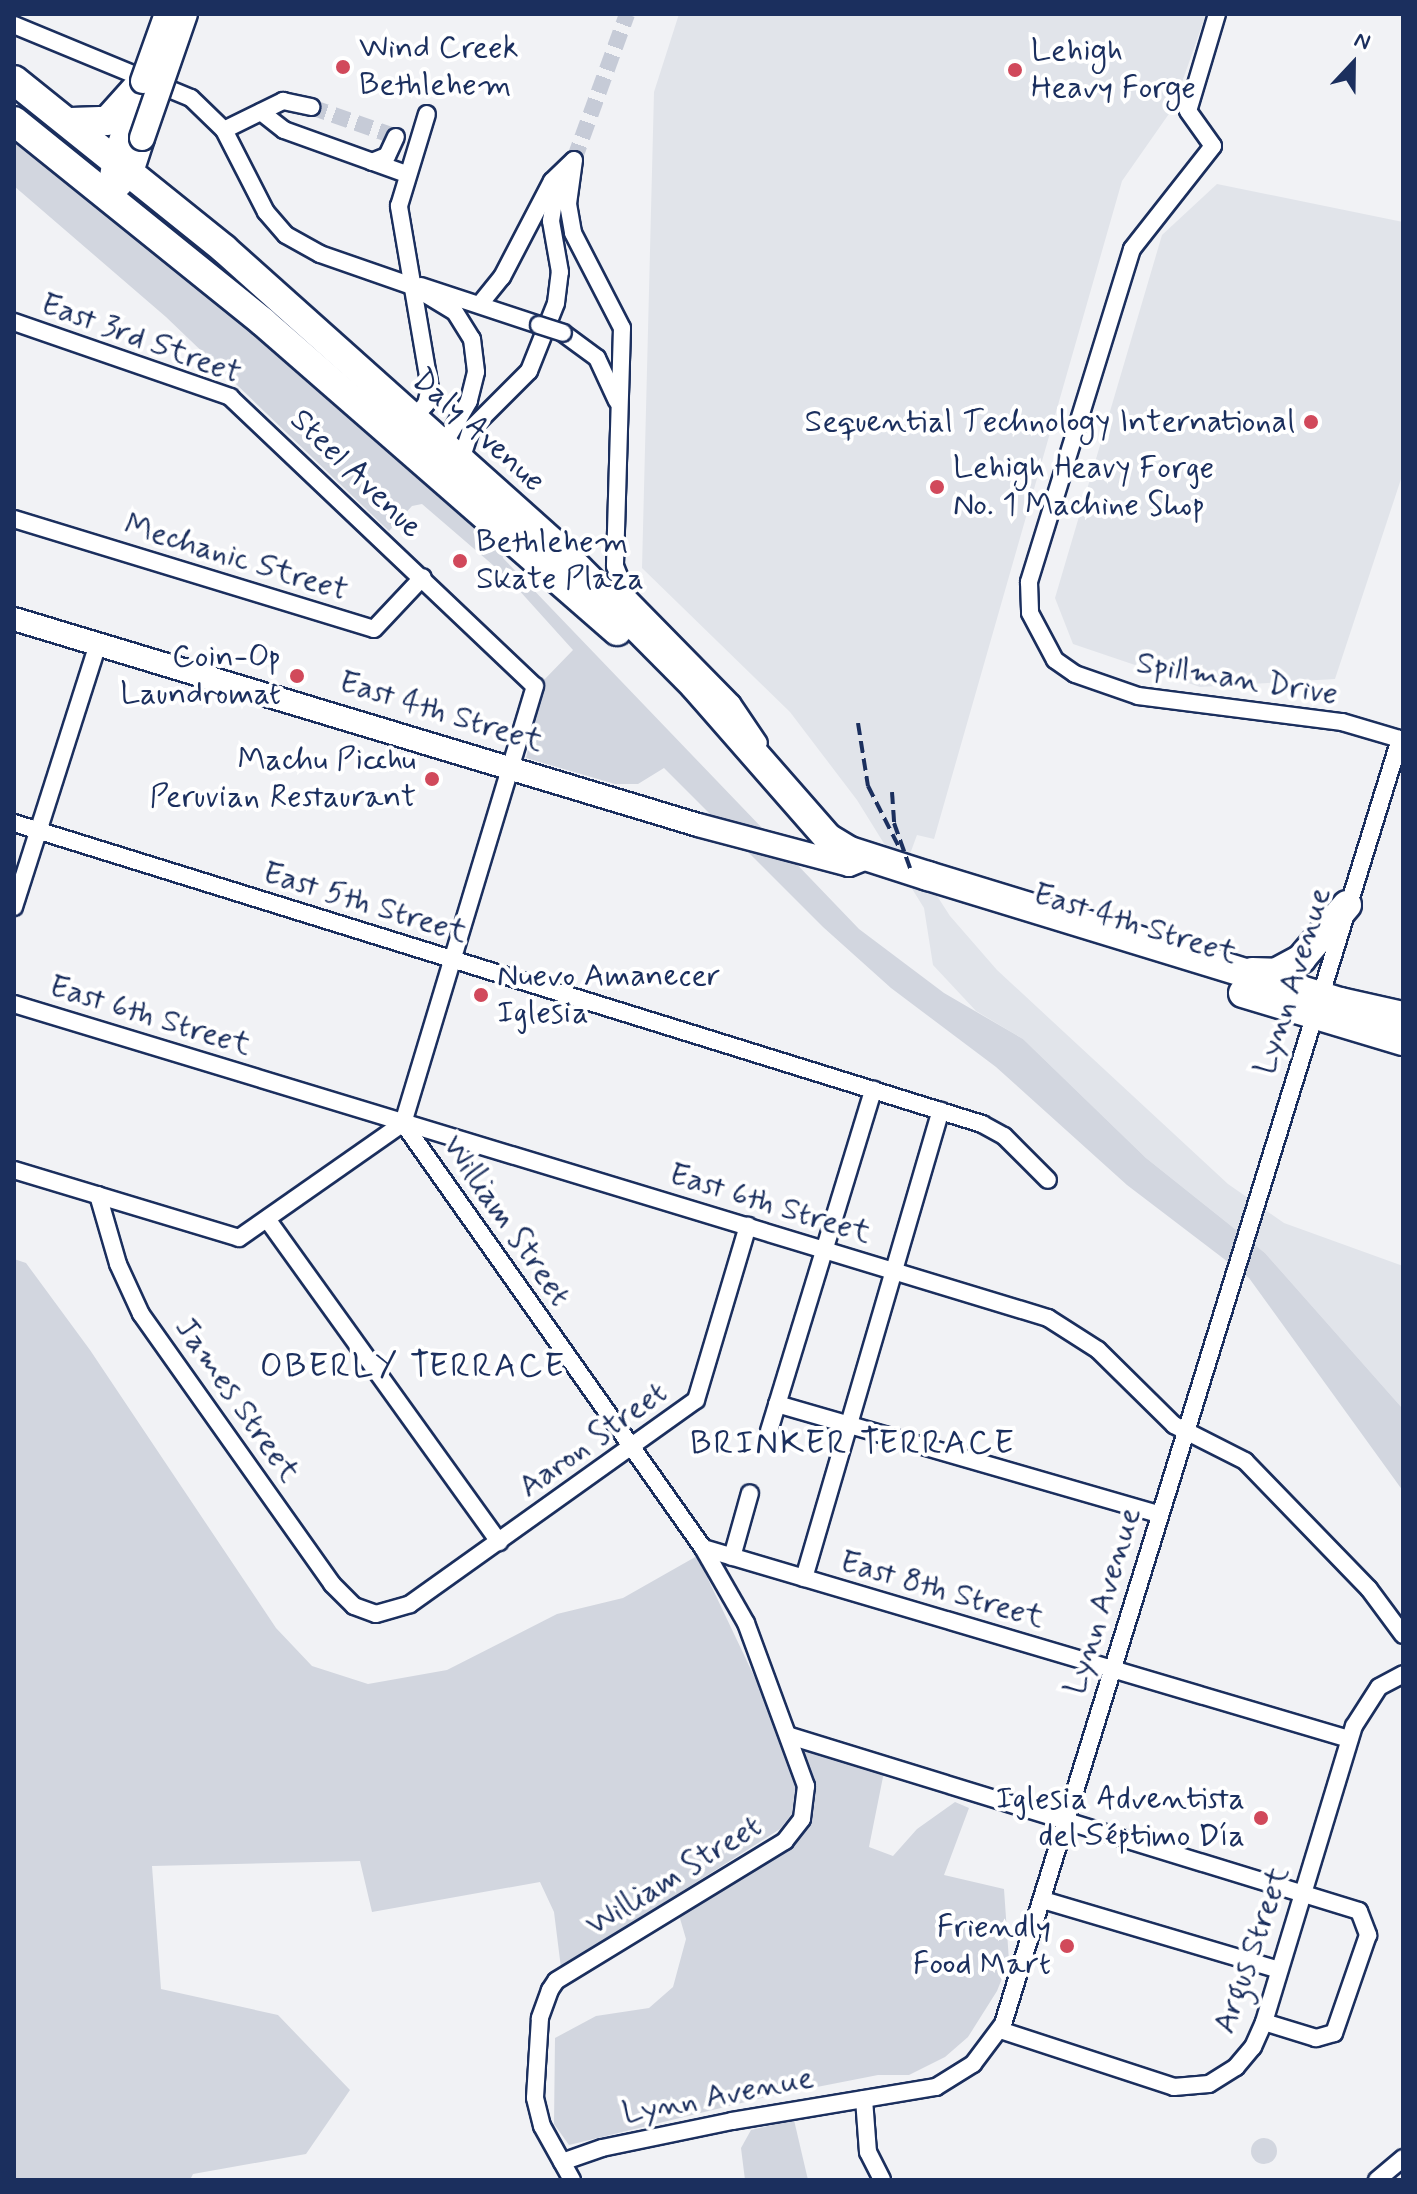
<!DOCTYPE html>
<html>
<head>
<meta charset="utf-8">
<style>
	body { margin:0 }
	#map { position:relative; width:1417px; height:2194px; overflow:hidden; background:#f1f2f5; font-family:Mynerve,sans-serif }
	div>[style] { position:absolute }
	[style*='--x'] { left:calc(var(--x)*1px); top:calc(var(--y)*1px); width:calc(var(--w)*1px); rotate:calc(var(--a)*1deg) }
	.built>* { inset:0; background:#e1e4ea }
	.green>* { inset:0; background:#d2d6df }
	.round { border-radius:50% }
	.street-tunnel>* { height:16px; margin-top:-8px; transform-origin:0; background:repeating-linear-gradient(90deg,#c6cbd7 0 16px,transparent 0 24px) }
	.roads { filter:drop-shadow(2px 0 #1b2f5e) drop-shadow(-2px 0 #1b2f5e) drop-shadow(0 2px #1b2f5e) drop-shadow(0 -2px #1b2f5e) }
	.street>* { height:16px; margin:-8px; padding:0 8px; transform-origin:8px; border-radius:8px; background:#fff }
	.secondary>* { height:22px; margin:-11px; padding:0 11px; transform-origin:11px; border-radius:11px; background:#fff }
	.primary>* { height:24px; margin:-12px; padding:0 12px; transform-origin:12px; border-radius:12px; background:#fff }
	.highway>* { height:28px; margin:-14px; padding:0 14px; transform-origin:14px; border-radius:14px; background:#fff }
	.rail>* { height:4px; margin-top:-2px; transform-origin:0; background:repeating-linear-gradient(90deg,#1b2f5e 0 12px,transparent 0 18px) }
	.bridges { filter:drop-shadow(2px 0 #1b2f5e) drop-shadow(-2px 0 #1b2f5e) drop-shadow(0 2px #1b2f5e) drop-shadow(0 -2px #1b2f5e) }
	.street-bridge>* { height:16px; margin:-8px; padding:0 8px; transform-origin:8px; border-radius:8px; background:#fff }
	.primary-bridge>* { height:24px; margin:-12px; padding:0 12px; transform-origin:12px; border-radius:12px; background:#fff }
	.dots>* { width:22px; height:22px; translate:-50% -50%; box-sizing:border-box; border:4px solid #fff; border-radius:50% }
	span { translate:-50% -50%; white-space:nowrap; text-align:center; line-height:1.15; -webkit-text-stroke:8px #fff; paint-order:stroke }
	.poi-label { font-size:32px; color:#1b2f5e }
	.left { translate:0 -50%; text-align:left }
	.right { translate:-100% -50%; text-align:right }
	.street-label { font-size:32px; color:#1b2f5e }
	.neighbourhood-label { font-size:34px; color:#1b2f5e; letter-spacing:2px }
	.frame { position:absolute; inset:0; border:16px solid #1b2f5e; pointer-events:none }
	.north { position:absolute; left:1313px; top:24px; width:80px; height:80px; -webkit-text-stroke:6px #fff; paint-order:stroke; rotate:22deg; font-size:22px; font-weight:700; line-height:32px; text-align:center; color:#1b2f5e }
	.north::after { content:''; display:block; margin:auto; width:28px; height:36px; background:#1b2f5e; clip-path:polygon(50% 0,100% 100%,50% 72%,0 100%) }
</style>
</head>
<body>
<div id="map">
	<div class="built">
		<div style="clip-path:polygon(679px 14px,1206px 14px,1173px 108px,1122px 181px,934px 839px,917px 835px,910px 854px,950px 916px,997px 970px,1228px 1184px,1284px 1223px,1403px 1266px,1403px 1409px,1265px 1253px,1146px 1158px,1023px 1039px,976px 1011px,933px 965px,924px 908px,857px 800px,790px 712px,642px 568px,654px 92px)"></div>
		<div style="clip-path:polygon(1217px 184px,1403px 222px,1403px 473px,1335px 679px,1200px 687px,1073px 644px,1055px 598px,1162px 235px)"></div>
	</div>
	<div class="green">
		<div style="clip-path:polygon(14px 133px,68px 169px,501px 545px,503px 558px,859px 929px,944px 993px,1023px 1039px,1146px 1158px,1265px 1253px,1403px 1409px,1403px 1491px,1249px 1278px,1127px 1185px,996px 1067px,891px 988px,823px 927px,664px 768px,638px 784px,615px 784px,526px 758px,543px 681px,573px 650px,508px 578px,422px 504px,412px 506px,389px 531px,166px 317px,14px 186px)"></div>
		<div style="clip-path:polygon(14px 1259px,26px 1263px,90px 1350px,276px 1628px,312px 1666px,368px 1684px,447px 1670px,557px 1614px,623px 1598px,697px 1556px,782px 1735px,796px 1782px,794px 1811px,780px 1829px,561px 1968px,554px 1912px,540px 1882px,372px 1912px,360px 1861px,152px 1866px,161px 1989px,278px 2015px,350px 2090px,306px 2154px,193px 2174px,190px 2180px,14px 2180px)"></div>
		<div style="clip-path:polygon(802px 1746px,884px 1772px,869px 1847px,893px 1856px,917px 1829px,955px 1802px,969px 1808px,944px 1875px,1004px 1889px,1009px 1961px,997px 1991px,968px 2037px,945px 2057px,909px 2075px,878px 2075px,766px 2097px,569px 2145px,554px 2124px,555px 2038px,596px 2016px,649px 2008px,673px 1987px,686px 1939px,679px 1915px,798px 1841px,816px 1790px)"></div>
		<div style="clip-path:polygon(794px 2120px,808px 2180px,745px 2180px,741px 2148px,751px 2130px)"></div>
		<div class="round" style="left:1251px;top:2138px;width:26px;height:26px"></div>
	</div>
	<div class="street-tunnel">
		<div style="--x:311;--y:107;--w:85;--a:19.3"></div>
		<div style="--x:574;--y:160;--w:155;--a:-70"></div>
	</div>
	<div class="roads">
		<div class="street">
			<div style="--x:1217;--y:14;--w:101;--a:106.6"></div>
			<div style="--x:1188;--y:111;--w:43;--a:54.5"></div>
			<div style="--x:1213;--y:146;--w:131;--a:128.2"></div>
			<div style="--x:1132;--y:249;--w:349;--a:107.2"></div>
			<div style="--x:1029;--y:582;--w:31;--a:88"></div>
			<div style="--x:1030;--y:613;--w:53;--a:62"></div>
			<div style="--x:1055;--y:660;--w:24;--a:35"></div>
			<div style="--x:1075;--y:674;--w:67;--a:19.2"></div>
			<div style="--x:1138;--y:696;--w:206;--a:7.3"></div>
			<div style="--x:1342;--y:722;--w:64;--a:16.4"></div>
			<div style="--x:14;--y:25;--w:191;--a:22.4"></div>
			<div style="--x:191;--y:98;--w:46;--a:44.1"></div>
			<div style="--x:224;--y:130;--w:92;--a:62.9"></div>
			<div style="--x:266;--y:212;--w:30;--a:49"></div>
			<div style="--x:286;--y:235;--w:39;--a:29"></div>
			<div style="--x:320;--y:254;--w:97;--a:19.2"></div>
			<div style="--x:412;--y:286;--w:50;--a:31.2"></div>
			<div style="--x:455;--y:312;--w:32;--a:58"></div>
			<div style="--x:472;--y:339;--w:33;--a:83"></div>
			<div style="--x:476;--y:372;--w:30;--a:104"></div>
			<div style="--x:469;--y:401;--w:56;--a:120.3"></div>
			<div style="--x:261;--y:112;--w:29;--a:38"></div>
			<div style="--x:284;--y:130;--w:130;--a:19.8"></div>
			<div style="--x:224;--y:130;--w:66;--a:-26.2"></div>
			<div style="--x:283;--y:101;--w:29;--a:12"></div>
			<div style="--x:372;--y:162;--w:16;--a:-22"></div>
			<div style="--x:387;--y:156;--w:21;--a:-65"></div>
			<div style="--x:421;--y:286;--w:124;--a:18.3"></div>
			<div style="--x:480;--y:304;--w:35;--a:-51"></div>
			<div style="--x:502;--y:277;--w:108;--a:-62.5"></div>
			<div style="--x:552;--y:181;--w:30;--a:-44"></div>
			<div style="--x:574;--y:160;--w:44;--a:97.8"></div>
			<div style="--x:568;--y:204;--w:29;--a:80"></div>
			<div style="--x:573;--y:233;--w:107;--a:62.7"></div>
			<div style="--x:622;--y:328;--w:238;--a:91.7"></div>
			<div style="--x:615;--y:566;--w:32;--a:68"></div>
			<div style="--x:627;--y:596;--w:150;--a:45.5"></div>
			<div style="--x:732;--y:703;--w:48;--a:56"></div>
			<div style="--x:14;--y:322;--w:229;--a:19.1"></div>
			<div style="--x:230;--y:397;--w:420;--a:43.5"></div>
			<div style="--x:535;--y:686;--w:457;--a:106.8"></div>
			<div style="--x:563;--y:333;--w:42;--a:36.3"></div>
			<div style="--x:597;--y:358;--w:47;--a:65.1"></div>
			<div style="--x:409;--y:423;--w:25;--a:-48"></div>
			<div style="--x:426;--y:404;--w:16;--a:-76"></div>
			<div style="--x:430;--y:388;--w:185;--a:-99.7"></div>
			<div style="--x:399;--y:206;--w:96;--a:-73.1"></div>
			<div style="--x:460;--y:463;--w:36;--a:-72"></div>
			<div style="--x:471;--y:429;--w:82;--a:-45"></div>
			<div style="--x:529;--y:371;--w:73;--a:-68.3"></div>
			<div style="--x:556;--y:303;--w:31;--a:-83"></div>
			<div style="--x:560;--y:272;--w:52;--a:-100"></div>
			<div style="--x:551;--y:221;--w:37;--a:-81"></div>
			<div style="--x:14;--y:519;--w:376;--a:17"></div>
			<div style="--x:374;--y:629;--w:71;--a:-46.7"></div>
			<div style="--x:14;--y:823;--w:1014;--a:17.27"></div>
			<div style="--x:982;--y:1124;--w:25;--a:29"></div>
			<div style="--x:1004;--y:1136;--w:62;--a:45"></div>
			<div style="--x:14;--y:907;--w:276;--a:-72.3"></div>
			<div style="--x:14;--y:1004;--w:1081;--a:16.89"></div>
			<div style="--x:1048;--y:1318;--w:59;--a:32.6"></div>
			<div style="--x:1098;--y:1350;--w:107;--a:44.6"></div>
			<div style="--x:1174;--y:1425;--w:80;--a:26.9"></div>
			<div style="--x:1245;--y:1461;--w:178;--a:45.9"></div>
			<div style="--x:1369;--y:1589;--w:57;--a:53.5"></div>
			<div style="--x:403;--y:1123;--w:520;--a:54.78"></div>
			<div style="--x:703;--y:1548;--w:86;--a:60.2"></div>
			<div style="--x:746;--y:1623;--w:174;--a:69.8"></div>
			<div style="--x:806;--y:1786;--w:33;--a:97"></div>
			<div style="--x:802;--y:1819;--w:28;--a:128"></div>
			<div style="--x:785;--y:1841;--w:268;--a:148.6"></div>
			<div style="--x:556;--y:1981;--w:11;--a:124"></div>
			<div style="--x:550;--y:1990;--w:30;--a:110"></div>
			<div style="--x:540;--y:2018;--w:80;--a:93.6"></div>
			<div style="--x:535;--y:2098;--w:29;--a:76"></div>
			<div style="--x:542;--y:2126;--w:62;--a:60.9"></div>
			<div style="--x:14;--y:1170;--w:235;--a:16.8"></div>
			<div style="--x:239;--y:1238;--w:200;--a:-35"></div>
			<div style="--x:98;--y:1195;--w:72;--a:73.8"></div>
			<div style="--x:118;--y:1264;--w:55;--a:65.3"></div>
			<div style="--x:141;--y:1314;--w:331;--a:54.7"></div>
			<div style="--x:332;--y:1584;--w:31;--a:45"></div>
			<div style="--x:354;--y:1606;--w:23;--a:20"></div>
			<div style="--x:376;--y:1614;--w:35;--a:-16"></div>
			<div style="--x:410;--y:1604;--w:351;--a:-35.5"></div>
			<div style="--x:696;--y:1400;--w:182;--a:-73.4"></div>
			<div style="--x:267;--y:1219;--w:398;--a:54.3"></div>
			<div style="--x:777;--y:1404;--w:398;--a:16.1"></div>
			<div style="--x:769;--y:1431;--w:357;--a:-73"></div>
			<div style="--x:703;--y:1548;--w:674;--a:16.47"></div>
			<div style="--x:732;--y:1557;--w:66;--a:-74.3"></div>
			<div style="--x:804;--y:1578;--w:487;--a:-73.7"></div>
			<div style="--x:790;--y:1736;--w:595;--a:17.1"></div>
			<div style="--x:1359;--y:1911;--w:26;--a:69"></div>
			<div style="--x:1368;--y:1935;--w:104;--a:109.1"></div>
			<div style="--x:1334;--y:2033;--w:19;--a:164"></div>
			<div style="--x:1316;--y:2038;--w:54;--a:-162.9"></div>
			<div style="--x:1043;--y:1900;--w:246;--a:16.5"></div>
			<div style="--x:1000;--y:2030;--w:183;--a:18.1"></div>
			<div style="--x:1174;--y:2087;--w:35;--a:-5"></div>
			<div style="--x:1209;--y:2084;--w:32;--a:-32"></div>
			<div style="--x:1236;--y:2067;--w:26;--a:-50"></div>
			<div style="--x:1253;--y:2047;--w:27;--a:-66"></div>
			<div style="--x:1264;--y:2022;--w:309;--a:-73.1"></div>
			<div style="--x:1354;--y:1726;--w:46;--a:-57.3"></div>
			<div style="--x:1379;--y:1687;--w:27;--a:-28"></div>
			<div style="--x:864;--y:2099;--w:53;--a:85.7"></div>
			<div style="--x:868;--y:2152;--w:31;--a:63"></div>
			<div style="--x:562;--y:2162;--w:42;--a:-19.3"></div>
			<div style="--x:602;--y:2148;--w:133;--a:-11.7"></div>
			<div style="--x:732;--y:2121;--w:207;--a:-9.5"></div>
			<div style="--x:936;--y:2087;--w:44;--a:-31.9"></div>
			<div style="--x:973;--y:2064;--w:50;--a:-53.1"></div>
			<div style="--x:1003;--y:2024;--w:1345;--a:-72.83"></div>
			<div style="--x:1377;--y:2180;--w:34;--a:-40"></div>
		</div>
		<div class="secondary">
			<div style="--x:14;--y:619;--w:714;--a:16.76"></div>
			<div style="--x:698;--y:825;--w:156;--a:14.8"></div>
			<div style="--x:849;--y:865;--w:22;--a:-22"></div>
		</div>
		<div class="primary">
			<div style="--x:119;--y:185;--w:18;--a:-47"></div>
			<div style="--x:131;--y:172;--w:36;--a:-72"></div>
			<div style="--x:109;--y:196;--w:38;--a:-81"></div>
			<div style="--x:115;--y:158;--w:75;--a:-70.6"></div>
		</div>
		<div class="highway">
			<div style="--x:14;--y:80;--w:270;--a:38.8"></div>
			<div style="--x:224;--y:249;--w:444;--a:41.8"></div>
			<div style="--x:555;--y:545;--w:197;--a:45.2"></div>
			<div style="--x:694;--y:685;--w:203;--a:48.8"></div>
			<div style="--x:828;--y:838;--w:26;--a:31"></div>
			<div style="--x:850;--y:851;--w:82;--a:17.8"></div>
			<div style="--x:928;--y:876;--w:431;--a:17"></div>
			<div style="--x:1340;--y:1002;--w:65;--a:12.5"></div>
			<div style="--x:14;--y:121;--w:320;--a:38.9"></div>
			<div style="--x:263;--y:322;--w:470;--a:41.1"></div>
			<div style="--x:71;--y:122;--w:36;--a:-2"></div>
			<div style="--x:107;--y:121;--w:54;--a:-48"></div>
			<div style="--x:1252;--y:972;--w:23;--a:2"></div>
			<div style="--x:1275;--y:973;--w:30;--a:-28"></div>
			<div style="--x:1301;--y:959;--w:71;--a:-49.6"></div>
			<div style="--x:1243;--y:993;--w:167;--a:16.7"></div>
		</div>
	</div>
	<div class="rail">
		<div style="--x:858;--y:723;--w:64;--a:81"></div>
		<div style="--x:868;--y:786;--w:73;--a:63.1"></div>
		<div style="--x:892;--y:792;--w:31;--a:86"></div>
		<div style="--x:894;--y:823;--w:48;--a:70.4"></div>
	</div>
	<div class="bridges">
		<div class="street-bridge">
			<div style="--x:539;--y:325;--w:25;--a:18"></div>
		</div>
		<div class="primary-bridge">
			<div style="--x:143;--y:81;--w:71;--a:-70.3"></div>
			<div style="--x:142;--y:138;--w:131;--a:-70.9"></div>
		</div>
	</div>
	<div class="dots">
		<div style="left:343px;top:67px;background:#d1495b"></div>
		<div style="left:1015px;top:70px;background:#d1495b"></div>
		<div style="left:1311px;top:422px;background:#d1495b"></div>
		<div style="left:937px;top:487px;background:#d1495b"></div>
		<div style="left:460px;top:561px;background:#d1495b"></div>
		<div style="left:297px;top:676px;background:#d1495b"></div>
		<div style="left:432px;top:779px;background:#d1495b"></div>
		<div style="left:481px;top:995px;background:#d1495b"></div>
		<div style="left:1261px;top:1818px;background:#d1495b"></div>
		<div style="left:1067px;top:1946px;background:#d1495b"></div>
	</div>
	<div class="poi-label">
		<span class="left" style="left:359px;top:67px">Wind Creek<br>Bethlehem</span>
		<span class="left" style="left:1031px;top:70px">Lehigh<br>Heavy Forge</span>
		<span class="right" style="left:1295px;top:422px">Sequential Technology International</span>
		<span class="left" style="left:953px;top:487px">Lehigh Heavy Forge<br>No. 1 Machine Shop</span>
		<span class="left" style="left:476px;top:561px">Bethlehem<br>Skate Plaza</span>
		<span class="right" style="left:281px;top:676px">Coin-Op<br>Laundromat</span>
		<span class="right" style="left:416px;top:779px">Machu Picchu<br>Peruvian Restaurant</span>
		<span class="left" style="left:497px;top:995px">Nuevo Amanecer<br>Iglesia</span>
		<span class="right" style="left:1245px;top:1818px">Iglesia Adventista<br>del Séptimo Día</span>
		<span class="right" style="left:1051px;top:1946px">Friendly<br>Food Mart</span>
	</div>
	<div class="street-label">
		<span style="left:141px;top:339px;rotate:20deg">East 3rd Street</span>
		<span style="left:478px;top:431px;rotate:42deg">Daly Avenue</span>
		<span style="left:356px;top:474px;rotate:44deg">Steel Avenue</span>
		<span style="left:236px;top:558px;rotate:17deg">Mechanic Street</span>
		<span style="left:1237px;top:679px;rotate:9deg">Spillman Drive</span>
		<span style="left:441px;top:712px;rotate:17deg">East 4th Street</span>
		<span style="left:365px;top:903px;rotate:17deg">East 5th Street</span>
		<span style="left:1135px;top:924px;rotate:17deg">East 4th Street</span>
		<span style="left:1293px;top:981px;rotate:-73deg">Lynn Avenue</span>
		<span style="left:150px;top:1016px;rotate:17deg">East 6th Street</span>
		<span style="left:770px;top:1204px;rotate:17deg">East 6th Street</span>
		<span style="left:506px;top:1221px;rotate:55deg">William Street</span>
		<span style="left:237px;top:1400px;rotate:55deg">James Street</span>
		<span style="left:593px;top:1440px;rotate:-36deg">Aaron Street</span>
		<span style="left:942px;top:1590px;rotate:16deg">East 8th Street</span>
		<span style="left:1103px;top:1601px;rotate:-73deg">Lynn Avenue</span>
		<span style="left:674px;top:1876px;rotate:-32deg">William Street</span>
		<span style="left:1252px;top:1950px;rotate:-71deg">Argus Street</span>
		<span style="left:718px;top:2096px;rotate:-11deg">Lynn Avenue</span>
	</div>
	<div class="neighbourhood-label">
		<span style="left:413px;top:1367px">OBERLY TERRACE</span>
		<span style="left:853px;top:1444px">BRINKER TERRACE</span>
	</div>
	<div class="frame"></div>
	<div class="north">N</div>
</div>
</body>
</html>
